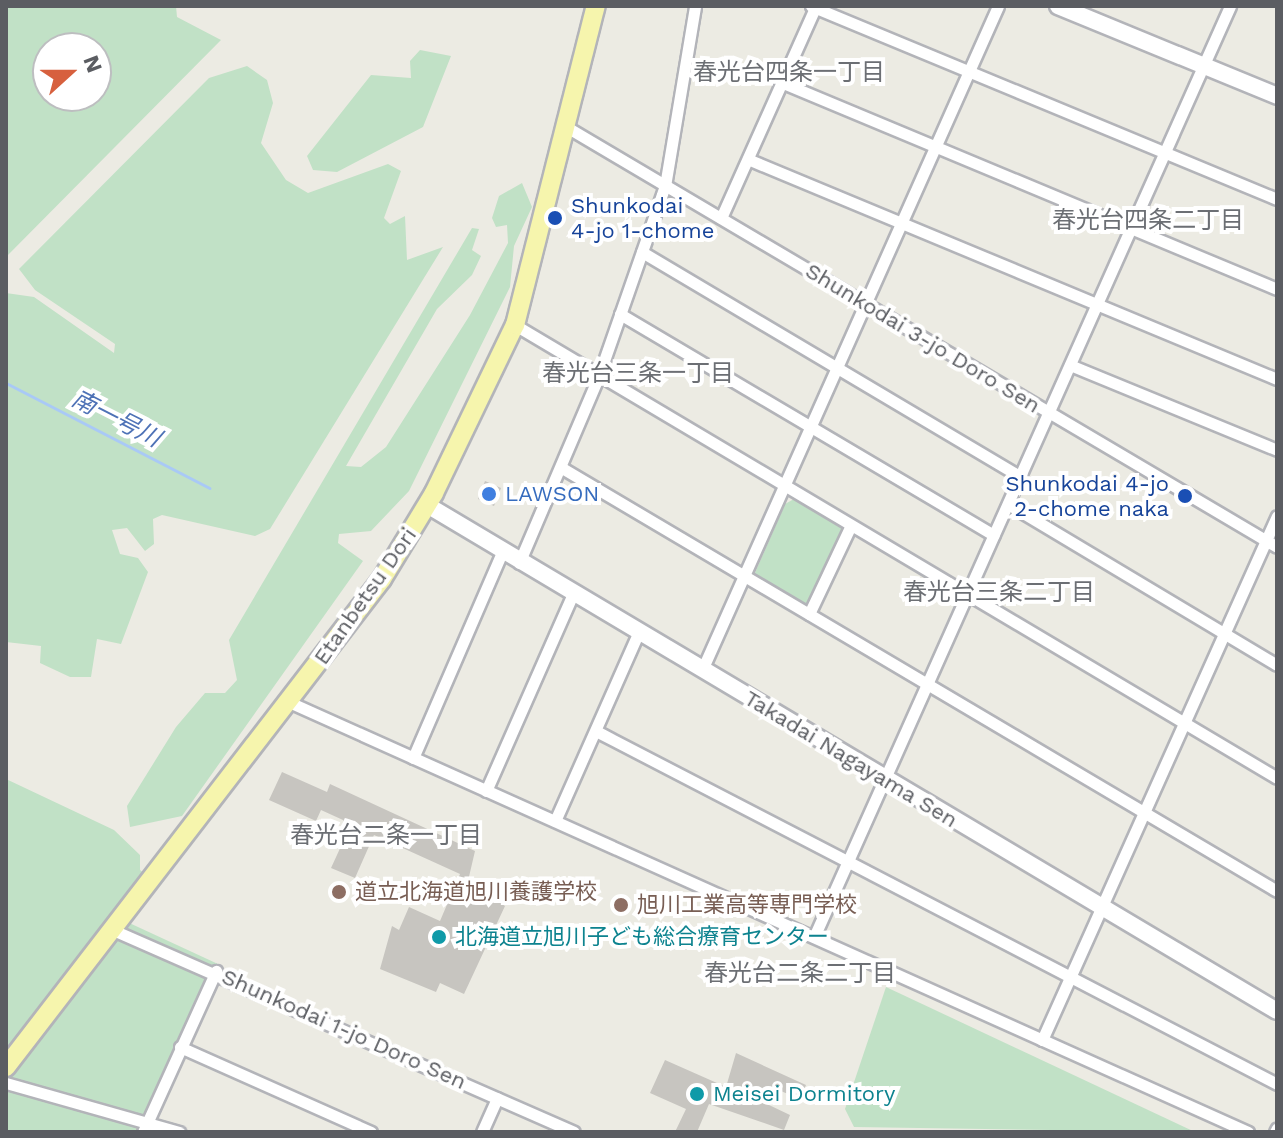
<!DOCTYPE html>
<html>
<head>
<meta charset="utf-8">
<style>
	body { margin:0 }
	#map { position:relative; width:1283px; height:1138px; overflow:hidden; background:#ecebe3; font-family:"Work Sans","Noto Sans JP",sans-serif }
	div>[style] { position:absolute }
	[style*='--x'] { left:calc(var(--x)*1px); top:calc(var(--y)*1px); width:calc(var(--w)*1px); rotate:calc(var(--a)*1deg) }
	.green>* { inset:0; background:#c1e1c6 }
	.stream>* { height:3px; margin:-1.5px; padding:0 1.5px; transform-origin:1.5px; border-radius:1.5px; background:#a9c9f6 }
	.building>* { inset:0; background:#c7c5c0 }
	.roads { filter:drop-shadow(2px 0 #b3b4b9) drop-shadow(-2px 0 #b3b4b9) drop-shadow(0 2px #b3b4b9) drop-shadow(0 -2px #b3b4b9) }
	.street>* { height:11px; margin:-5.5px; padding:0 5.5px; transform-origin:5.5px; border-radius:5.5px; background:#fff }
	.secondary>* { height:16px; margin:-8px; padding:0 8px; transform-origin:8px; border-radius:8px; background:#fff }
	.primary>* { height:18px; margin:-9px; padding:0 9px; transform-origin:9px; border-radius:9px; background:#f6f5ad }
	.dots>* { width:22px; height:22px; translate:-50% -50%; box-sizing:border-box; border:4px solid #fff; border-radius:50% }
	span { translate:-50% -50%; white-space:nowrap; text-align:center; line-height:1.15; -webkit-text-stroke:8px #fff; paint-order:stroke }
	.transit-label { font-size:22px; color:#164399 }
	.left { translate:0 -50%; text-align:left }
	.right { translate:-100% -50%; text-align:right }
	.street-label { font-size:22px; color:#5b5d62 }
	.shop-label { font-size:22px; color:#366cbe }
	.education-label { font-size:22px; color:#785e54 }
	.culture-label { font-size:22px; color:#0d838f }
	.neighbourhood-label { font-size:24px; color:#6c6f74 }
	.water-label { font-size:24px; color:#4e72b6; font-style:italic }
	.frame { position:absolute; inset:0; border:8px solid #5b5d62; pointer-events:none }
	.north { position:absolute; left:32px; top:32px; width:80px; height:80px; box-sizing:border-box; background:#fff; border:2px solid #bdbec0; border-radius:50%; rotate:69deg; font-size:22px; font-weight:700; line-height:32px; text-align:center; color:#5b5d62 }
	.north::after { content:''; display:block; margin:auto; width:28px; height:36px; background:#d7603e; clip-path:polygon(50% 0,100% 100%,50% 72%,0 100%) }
</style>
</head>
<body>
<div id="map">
	<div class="green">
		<div style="clip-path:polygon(evenodd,6px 6px,176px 6px,177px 17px,221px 40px,6px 257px,6px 6px,48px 48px,96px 48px,96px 96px,48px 96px,48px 48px)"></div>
		<div style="clip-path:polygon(420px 50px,451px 56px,423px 127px,337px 172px,313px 170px,307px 156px,371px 75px,411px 78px,410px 61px)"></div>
		<div style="clip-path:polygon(247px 66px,267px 80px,273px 103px,261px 143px,286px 180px,308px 193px,388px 164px,401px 171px,384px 218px,390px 224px,405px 216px,407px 260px,443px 247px,270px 529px,255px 536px,162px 515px,153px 519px,154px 544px,145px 551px,127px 528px,112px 530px,120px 554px,138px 558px,148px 572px,121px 644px,97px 639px,91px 677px,70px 677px,40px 663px,41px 646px,6px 642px,6px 293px,34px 297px,114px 353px,115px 344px,35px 290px,19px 269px,209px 78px)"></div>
		<div style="clip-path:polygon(522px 183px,532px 207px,514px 246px,510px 287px,409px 491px,371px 531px,339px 534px,338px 543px,363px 561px,182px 816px,130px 827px,127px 806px,176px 727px,205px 693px,225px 693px,237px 680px,229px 640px,472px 228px,479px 229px,472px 250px,481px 256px,472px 275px,437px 309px,346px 466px,361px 467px,386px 447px,470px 315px,508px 243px,507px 225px,496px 227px,492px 218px,499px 196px)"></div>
		<div style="clip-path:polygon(794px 499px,845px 527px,806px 606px,754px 575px,785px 504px)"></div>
		<div style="clip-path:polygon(6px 779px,114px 830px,140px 855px,140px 870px,149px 877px,6px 1057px)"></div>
		<div style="clip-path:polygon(125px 921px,218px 964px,140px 1132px,6px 1132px,6px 1079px)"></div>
		<div style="clip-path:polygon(886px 987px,1195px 1132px,854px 1127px,845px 1109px)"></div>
	</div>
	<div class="stream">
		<div style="--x:6;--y:383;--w:229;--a:27.3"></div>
	</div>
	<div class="building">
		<div style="clip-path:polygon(485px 481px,501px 488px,494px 506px,478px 499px)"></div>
		<div style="clip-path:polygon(282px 772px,327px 792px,330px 784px,475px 851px,468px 881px,505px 906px,464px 994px,440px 983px,436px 992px,380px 969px,392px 926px,399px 930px,409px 907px,440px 921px,460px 874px,374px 835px,355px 878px,331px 868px,348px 831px,343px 820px,321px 810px,316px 821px,269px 800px)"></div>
		<div style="clip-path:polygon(736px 1053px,806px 1085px,800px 1099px,776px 1089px,769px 1105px,790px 1115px,784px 1130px,709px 1104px,697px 1132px,675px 1132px,686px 1109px,650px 1093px,665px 1060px,726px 1087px)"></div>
	</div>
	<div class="roads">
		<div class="street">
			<div style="--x:811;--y:6;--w:504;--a:22.5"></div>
			<div style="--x:783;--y:83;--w:535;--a:22.64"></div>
			<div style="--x:570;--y:129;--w:821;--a:30.59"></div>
			<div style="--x:750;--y:160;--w:571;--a:22.57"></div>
			<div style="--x:721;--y:218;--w:232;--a:-65.9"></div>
			<div style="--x:642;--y:252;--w:439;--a:30.7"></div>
			<div style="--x:620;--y:314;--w:434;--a:30.6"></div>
			<div style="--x:515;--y:325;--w:886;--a:30.73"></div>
			<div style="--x:1070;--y:365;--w:224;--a:22.3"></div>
			<div style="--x:562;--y:468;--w:831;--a:30.61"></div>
			<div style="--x:1008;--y:504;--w:313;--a:30.9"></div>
			<div style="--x:519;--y:563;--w:201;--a:-66.9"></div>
			<div style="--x:598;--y:378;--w:203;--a:-70.8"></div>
			<div style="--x:665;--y:186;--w:182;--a:-80.5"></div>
			<div style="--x:809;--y:614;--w:98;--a:-64.7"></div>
			<div style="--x:702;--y:670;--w:727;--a:-65.97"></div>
			<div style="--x:289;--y:702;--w:1051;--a:24.15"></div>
			<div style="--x:596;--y:731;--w:767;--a:27.4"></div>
			<div style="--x:413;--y:758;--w:224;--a:-66.6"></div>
			<div style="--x:486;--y:791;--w:215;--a:-66.2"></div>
			<div style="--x:555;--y:821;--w:205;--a:-66.1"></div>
			<div style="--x:113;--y:930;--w:503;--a:23.66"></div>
			<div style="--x:814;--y:937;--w:1020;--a:-65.92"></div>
			<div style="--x:1042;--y:1040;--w:574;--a:-65.85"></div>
			<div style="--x:180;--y:1047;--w:209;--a:24"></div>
			<div style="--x:6;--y:1083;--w:180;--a:15.8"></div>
			<div style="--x:143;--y:1132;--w:177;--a:-65.6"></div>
			<div style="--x:482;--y:1132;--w:37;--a:-66"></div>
			<div style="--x:1275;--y:1132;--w:4;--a:-63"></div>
		</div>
		<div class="secondary">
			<div style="--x:1058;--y:6;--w:237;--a:22.3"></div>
			<div style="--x:427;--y:505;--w:989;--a:30.77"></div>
		</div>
		<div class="primary">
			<div style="--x:6;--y:1067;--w:616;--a:-52.39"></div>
			<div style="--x:382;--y:579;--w:100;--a:-58.8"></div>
			<div style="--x:434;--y:493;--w:187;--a:-64.3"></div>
			<div style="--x:515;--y:325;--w:329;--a:-75.8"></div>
		</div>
	</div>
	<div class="dots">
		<div style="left:555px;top:218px;background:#1a4fb4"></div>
		<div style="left:489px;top:494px;background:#3f7fe0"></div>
		<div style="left:1185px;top:496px;background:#1a4fb4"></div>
		<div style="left:339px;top:892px;background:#8d6e63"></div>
		<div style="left:621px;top:905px;background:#8d6e63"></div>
		<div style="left:439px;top:937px;background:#0f9aa8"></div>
		<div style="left:697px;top:1094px;background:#0f9aa8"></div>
	</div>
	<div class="transit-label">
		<span class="left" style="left:571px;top:218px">Shunkodai<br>4-jo 1-chome</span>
		<span class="right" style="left:1169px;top:496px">Shunkodai 4-jo<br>2-chome naka</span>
	</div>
	<div class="street-label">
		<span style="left:923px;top:338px;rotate:31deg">Shunkodai 3-jo Doro Sen</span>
		<span style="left:365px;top:596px;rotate:-55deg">Etanbetsu Dori</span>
		<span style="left:851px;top:759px;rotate:31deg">Takadai Nagayama Sen</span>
		<span style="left:344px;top:1029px;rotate:24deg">Shunkodai 1-jo Doro Sen</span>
	</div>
	<div class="shop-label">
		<span class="left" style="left:505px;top:494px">LAWSON</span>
	</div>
	<div class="education-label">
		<span class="left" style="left:355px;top:892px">道立北海道旭川養護学校</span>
		<span class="left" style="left:637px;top:905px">旭川工業高等専門学校</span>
	</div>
	<div class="culture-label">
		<span class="left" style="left:455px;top:937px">北海道立旭川子ども総合療育センター</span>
		<span class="left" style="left:713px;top:1094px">Meisei Dormitory</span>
	</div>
	<div class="neighbourhood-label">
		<span style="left:789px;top:73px">春光台四条一丁目</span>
		<span style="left:1148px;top:221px">春光台四条二丁目</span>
		<span style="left:638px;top:374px">春光台三条一丁目</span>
		<span style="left:999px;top:593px">春光台三条二丁目</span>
		<span style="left:386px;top:836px">春光台二条一丁目</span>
		<span style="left:800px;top:974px">春光台二条二丁目</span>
	</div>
	<div class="water-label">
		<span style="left:116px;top:419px;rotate:27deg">南一号川</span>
	</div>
	<div class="frame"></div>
	<div class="north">N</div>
</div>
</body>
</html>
